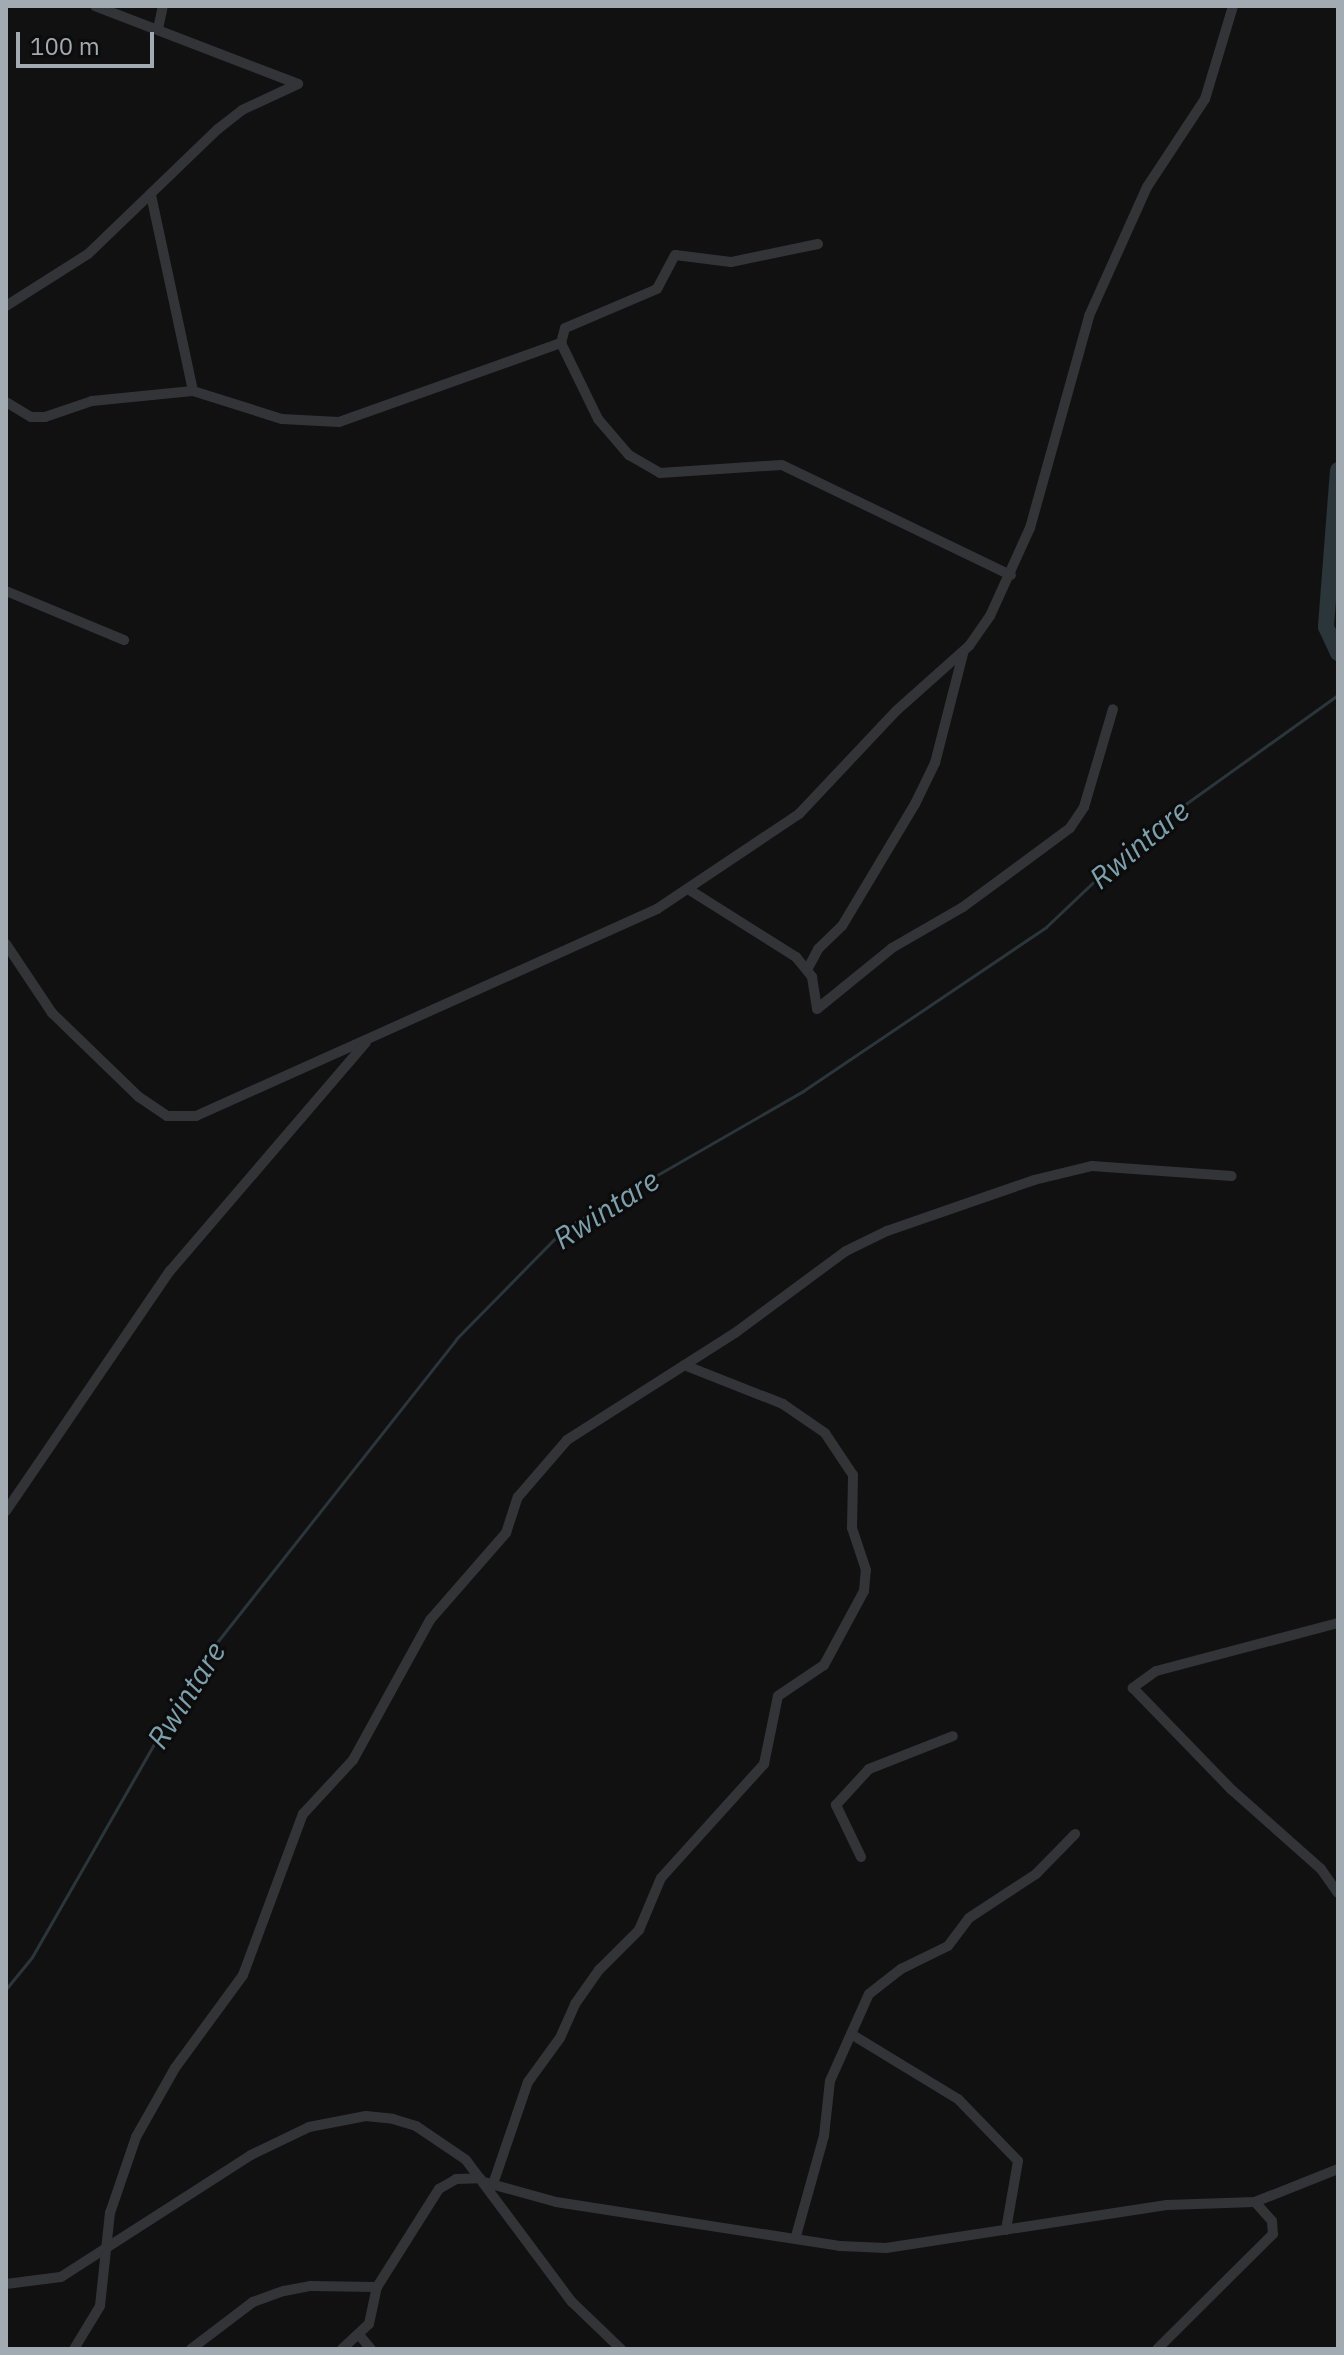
<!DOCTYPE html>
<html>
<head>
<meta charset="utf-8">
<style>
	body { margin:0 }
	#map { position:relative; width:1344px; height:2355px; overflow:hidden; background:#111112; font-family:"IBM Plex Sans",sans-serif }
	div>[style] { position:absolute }
	[style*='--x'] { left:calc(var(--x)*1px); top:calc(var(--y)*1px); width:calc(var(--w)*1px); rotate:calc(var(--a)*1deg) }
	.stream>* { height:3px; margin:-1.5px; padding:0 1.5px; transform-origin:1.5px; border-radius:1.5px; background:#2b363a }
	.river>* { height:16px; margin:-8px; padding:0 8px; transform-origin:8px; border-radius:8px; background:#2b363a }
	.minor>* { height:10px; margin:-5px; padding:0 5px; transform-origin:5px; border-radius:5px; background:#323437 }
	span { translate:-50% -50%; white-space:nowrap; text-align:center; line-height:1.15; -webkit-text-stroke:6px #0c0c0d; paint-order:stroke }
	.water-label { font-size:30px; color:#7ca1ac; font-style:italic }
	.frame { position:absolute; inset:0; border:8px solid #a3abb2; pointer-events:none }
	.scale { position:absolute; left:16px; top:32px; width:138px; height:36px; box-sizing:border-box; border:4px solid #a3abb2; border-top:0; padding-left:10px; font-size:24px; line-height:28px; white-space:nowrap; color:#a3abb2; -webkit-text-stroke:6px #0c0c0d; paint-order:stroke }
</style>
</head>
<body>
<div id="map">
	<div class="stream">
		<div style="--x:6;--y:1989;--w:41;--a:-50.9"></div>
		<div style="--x:32;--y:1957;--w:336;--a:-60.2"></div>
		<div style="--x:199;--y:1665;--w:415;--a:-51.7"></div>
		<div style="--x:456;--y:1339;--w:156;--a:-45.5"></div>
		<div style="--x:565;--y:1228;--w:275;--a:-29.9"></div>
		<div style="--x:803;--y:1091;--w:293;--a:-34"></div>
		<div style="--x:1046;--y:927;--w:137;--a:-43.5"></div>
		<div style="--x:1145;--y:833;--w:237;--a:-35.6"></div>
	</div>
	<div class="river">
		<div style="--x:1338;--y:470;--w:157;--a:94.4"></div>
		<div style="--x:1326;--y:627;--w:29;--a:65"></div>
	</div>
	<div class="minor">
		<div style="--x:95;--y:6;--w:217;--a:21"></div>
		<div style="--x:158;--y:29;--w:24;--a:-78"></div>
		<div style="--x:151;--y:195;--w:200;--a:77.9"></div>
		<div style="--x:818;--y:244;--w:89;--a:168.3"></div>
		<div style="--x:731;--y:262;--w:56;--a:-172.9"></div>
		<div style="--x:675;--y:255;--w:38;--a:118"></div>
		<div style="--x:657;--y:289;--w:100;--a:157"></div>
		<div style="--x:565;--y:328;--w:16;--a:105"></div>
		<div style="--x:561;--y:343;--w:85;--a:64"></div>
		<div style="--x:598;--y:419;--w:48;--a:49.3"></div>
		<div style="--x:629;--y:455;--w:36;--a:30"></div>
		<div style="--x:660;--y:473;--w:122;--a:-3.8"></div>
		<div style="--x:782;--y:465;--w:254;--a:25.7"></div>
		<div style="--x:6;--y:306;--w:97;--a:-32.4"></div>
		<div style="--x:88;--y:254;--w:180;--a:-43.9"></div>
		<div style="--x:218;--y:129;--w:31;--a:-38"></div>
		<div style="--x:242;--y:110;--w:62;--a:-24.9"></div>
		<div style="--x:6;--y:402;--w:29;--a:31"></div>
		<div style="--x:31;--y:417;--w:14;--a:0"></div>
		<div style="--x:45;--y:417;--w:50;--a:-18.8"></div>
		<div style="--x:92;--y:401;--w:101;--a:-5.7"></div>
		<div style="--x:193;--y:391;--w:93;--a:17.5"></div>
		<div style="--x:282;--y:419;--w:57;--a:3"></div>
		<div style="--x:339;--y:422;--w:236;--a:-19.6"></div>
		<div style="--x:6;--y:591;--w:128;--a:22.6"></div>
		<div style="--x:688;--y:889;--w:128;--a:32.2"></div>
		<div style="--x:796;--y:957;--w:26;--a:51"></div>
		<div style="--x:812;--y:977;--w:32;--a:81"></div>
		<div style="--x:817;--y:1009;--w:97;--a:-39.1"></div>
		<div style="--x:892;--y:948;--w:82;--a:-30"></div>
		<div style="--x:963;--y:907;--w:133;--a:-36.4"></div>
		<div style="--x:1070;--y:828;--w:25;--a:-56"></div>
		<div style="--x:1084;--y:807;--w:102;--a:-73.5"></div>
		<div style="--x:6;--y:944;--w:83;--a:56.3"></div>
		<div style="--x:52;--y:1013;--w:121;--a:44"></div>
		<div style="--x:139;--y:1097;--w:34;--a:34"></div>
		<div style="--x:167;--y:1116;--w:29;--a:0"></div>
		<div style="--x:196;--y:1116;--w:505;--a:-24.18"></div>
		<div style="--x:657;--y:909;--w:171;--a:-33.8"></div>
		<div style="--x:799;--y:814;--w:141;--a:-46.7"></div>
		<div style="--x:896;--y:711;--w:98;--a:-41.7"></div>
		<div style="--x:969;--y:646;--w:37;--a:-55"></div>
		<div style="--x:990;--y:616;--w:97;--a:-65.6"></div>
		<div style="--x:1030;--y:528;--w:220;--a:-74.4"></div>
		<div style="--x:1089;--y:316;--w:141;--a:-65.8"></div>
		<div style="--x:1147;--y:187;--w:105;--a:-56.6"></div>
		<div style="--x:1205;--y:99;--w:97;--a:-73.2"></div>
		<div style="--x:807;--y:970;--w:24;--a:-62"></div>
		<div style="--x:818;--y:949;--w:33;--a:-44"></div>
		<div style="--x:842;--y:926;--w:142;--a:-59.1"></div>
		<div style="--x:915;--y:804;--w:46;--a:-64"></div>
		<div style="--x:935;--y:763;--w:113;--a:-75.6"></div>
		<div style="--x:6;--y:1511;--w:291;--a:-55.7"></div>
		<div style="--x:170;--y:1271;--w:301;--a:-49.4"></div>
		<div style="--x:1338;--y:1623;--w:188;--a:165.2"></div>
		<div style="--x:1156;--y:1671;--w:29;--a:144"></div>
		<div style="--x:1133;--y:1688;--w:142;--a:45.9"></div>
		<div style="--x:1232;--y:1790;--w:119;--a:41.6"></div>
		<div style="--x:1321;--y:1869;--w:29;--a:55"></div>
		<div style="--x:861;--y:1857;--w:58;--a:-115.7"></div>
		<div style="--x:836;--y:1805;--w:49;--a:-47.5"></div>
		<div style="--x:869;--y:1769;--w:90;--a:-21.4"></div>
		<div style="--x:851;--y:2034;--w:125;--a:31.3"></div>
		<div style="--x:958;--y:2099;--w:86;--a:45.9"></div>
		<div style="--x:1018;--y:2161;--w:70;--a:99.9"></div>
		<div style="--x:484;--y:2182;--w:75;--a:15.5"></div>
		<div style="--x:556;--y:2202;--w:287;--a:8.8"></div>
		<div style="--x:840;--y:2246;--w:46;--a:2.5"></div>
		<div style="--x:886;--y:2248;--w:284;--a:-8.7"></div>
		<div style="--x:1167;--y:2205;--w:88;--a:-2"></div>
		<div style="--x:1255;--y:2202;--w:25;--a:48"></div>
		<div style="--x:1272;--y:2221;--w:13;--a:86"></div>
		<div style="--x:1273;--y:2234;--w:163;--a:135.2"></div>
		<div style="--x:493;--y:2184;--w:108;--a:-71.1"></div>
		<div style="--x:528;--y:2082;--w:54;--a:-54"></div>
		<div style="--x:560;--y:2038;--w:37;--a:-66"></div>
		<div style="--x:575;--y:2004;--w:42;--a:-54.8"></div>
		<div style="--x:599;--y:1970;--w:57;--a:-45"></div>
		<div style="--x:639;--y:1930;--w:56;--a:-67.1"></div>
		<div style="--x:661;--y:1878;--w:154;--a:-47.9"></div>
		<div style="--x:764;--y:1764;--w:69;--a:-78.4"></div>
		<div style="--x:778;--y:1696;--w:55;--a:-34"></div>
		<div style="--x:824;--y:1665;--w:84;--a:-61.6"></div>
		<div style="--x:864;--y:1591;--w:21;--a:-85"></div>
		<div style="--x:866;--y:1570;--w:44;--a:-108.4"></div>
		<div style="--x:852;--y:1528;--w:53;--a:-88.9"></div>
		<div style="--x:853;--y:1475;--w:50;--a:-123.7"></div>
		<div style="--x:825;--y:1433;--w:51;--a:-145.4"></div>
		<div style="--x:783;--y:1404;--w:106;--a:-158.5"></div>
		<div style="--x:1255;--y:2202;--w:89;--a:-21.7"></div>
		<div style="--x:796;--y:2236;--w:104;--a:-74.4"></div>
		<div style="--x:824;--y:2136;--w:55;--a:-83.8"></div>
		<div style="--x:830;--y:2081;--w:95;--a:-65.9"></div>
		<div style="--x:869;--y:1994;--w:41;--a:-38"></div>
		<div style="--x:901;--y:1969;--w:52;--a:-26.1"></div>
		<div style="--x:948;--y:1946;--w:35;--a:-53"></div>
		<div style="--x:969;--y:1918;--w:80;--a:-33.3"></div>
		<div style="--x:1036;--y:1874;--w:56;--a:-45.7"></div>
		<div style="--x:6;--y:2284;--w:55;--a:-7.3"></div>
		<div style="--x:61;--y:2277;--w:226;--a:-32.7"></div>
		<div style="--x:251;--y:2155;--w:64;--a:-25.8"></div>
		<div style="--x:309;--y:2127;--w:58;--a:-10.9"></div>
		<div style="--x:366;--y:2116;--w:27;--a:6"></div>
		<div style="--x:393;--y:2119;--w:24;--a:17"></div>
		<div style="--x:416;--y:2126;--w:60;--a:34.2"></div>
		<div style="--x:466;--y:2160;--w:177;--a:53.3"></div>
		<div style="--x:572;--y:2302;--w:68;--a:43.8"></div>
		<div style="--x:360;--y:2336;--w:17;--a:50"></div>
		<div style="--x:74;--y:2349;--w:50;--a:-58.8"></div>
		<div style="--x:100;--y:2306;--w:94;--a:-83.9"></div>
		<div style="--x:110;--y:2213;--w:80;--a:-71.1"></div>
		<div style="--x:136;--y:2137;--w:79;--a:-60.5"></div>
		<div style="--x:175;--y:2068;--w:115;--a:-53.8"></div>
		<div style="--x:243;--y:1975;--w:172;--a:-69.6"></div>
		<div style="--x:303;--y:1814;--w:74;--a:-47.2"></div>
		<div style="--x:353;--y:1760;--w:160;--a:-61.2"></div>
		<div style="--x:430;--y:1620;--w:116;--a:-48.9"></div>
		<div style="--x:506;--y:1533;--w:38;--a:-72"></div>
		<div style="--x:518;--y:1497;--w:75;--a:-49.3"></div>
		<div style="--x:567;--y:1440;--w:199;--a:-32.5"></div>
		<div style="--x:735;--y:1333;--w:138;--a:-36.5"></div>
		<div style="--x:846;--y:1251;--w:46;--a:-26"></div>
		<div style="--x:887;--y:1231;--w:156;--a:-19.1"></div>
		<div style="--x:1034;--y:1180;--w:60;--a:-13.6"></div>
		<div style="--x:1092;--y:1166;--w:140;--a:4.1"></div>
		<div style="--x:191;--y:2349;--w:78;--a:-37.2"></div>
		<div style="--x:253;--y:2302;--w:33;--a:-20"></div>
		<div style="--x:284;--y:2291;--w:26;--a:-11"></div>
		<div style="--x:310;--y:2286;--w:67;--a:0.9"></div>
		<div style="--x:342;--y:2349;--w:37;--a:-43"></div>
		<div style="--x:369;--y:2324;--w:38;--a:-78"></div>
		<div style="--x:377;--y:2287;--w:116;--a:-57.7"></div>
		<div style="--x:439;--y:2189;--w:20;--a:-30"></div>
		<div style="--x:456;--y:2179;--w:24;--a:-2"></div>
	</div>
	<div class="water-label">
		<span style="left:1139px;top:844px;rotate:-40deg">Rwintare</span>
		<span style="left:606px;top:1209px;rotate:-33deg">Rwintare</span>
		<span style="left:186px;top:1695px;rotate:-58deg">Rwintare</span>
	</div>
	<div class="frame"></div>
	<div class="scale">100 m</div>
</div>
</body>
</html>
